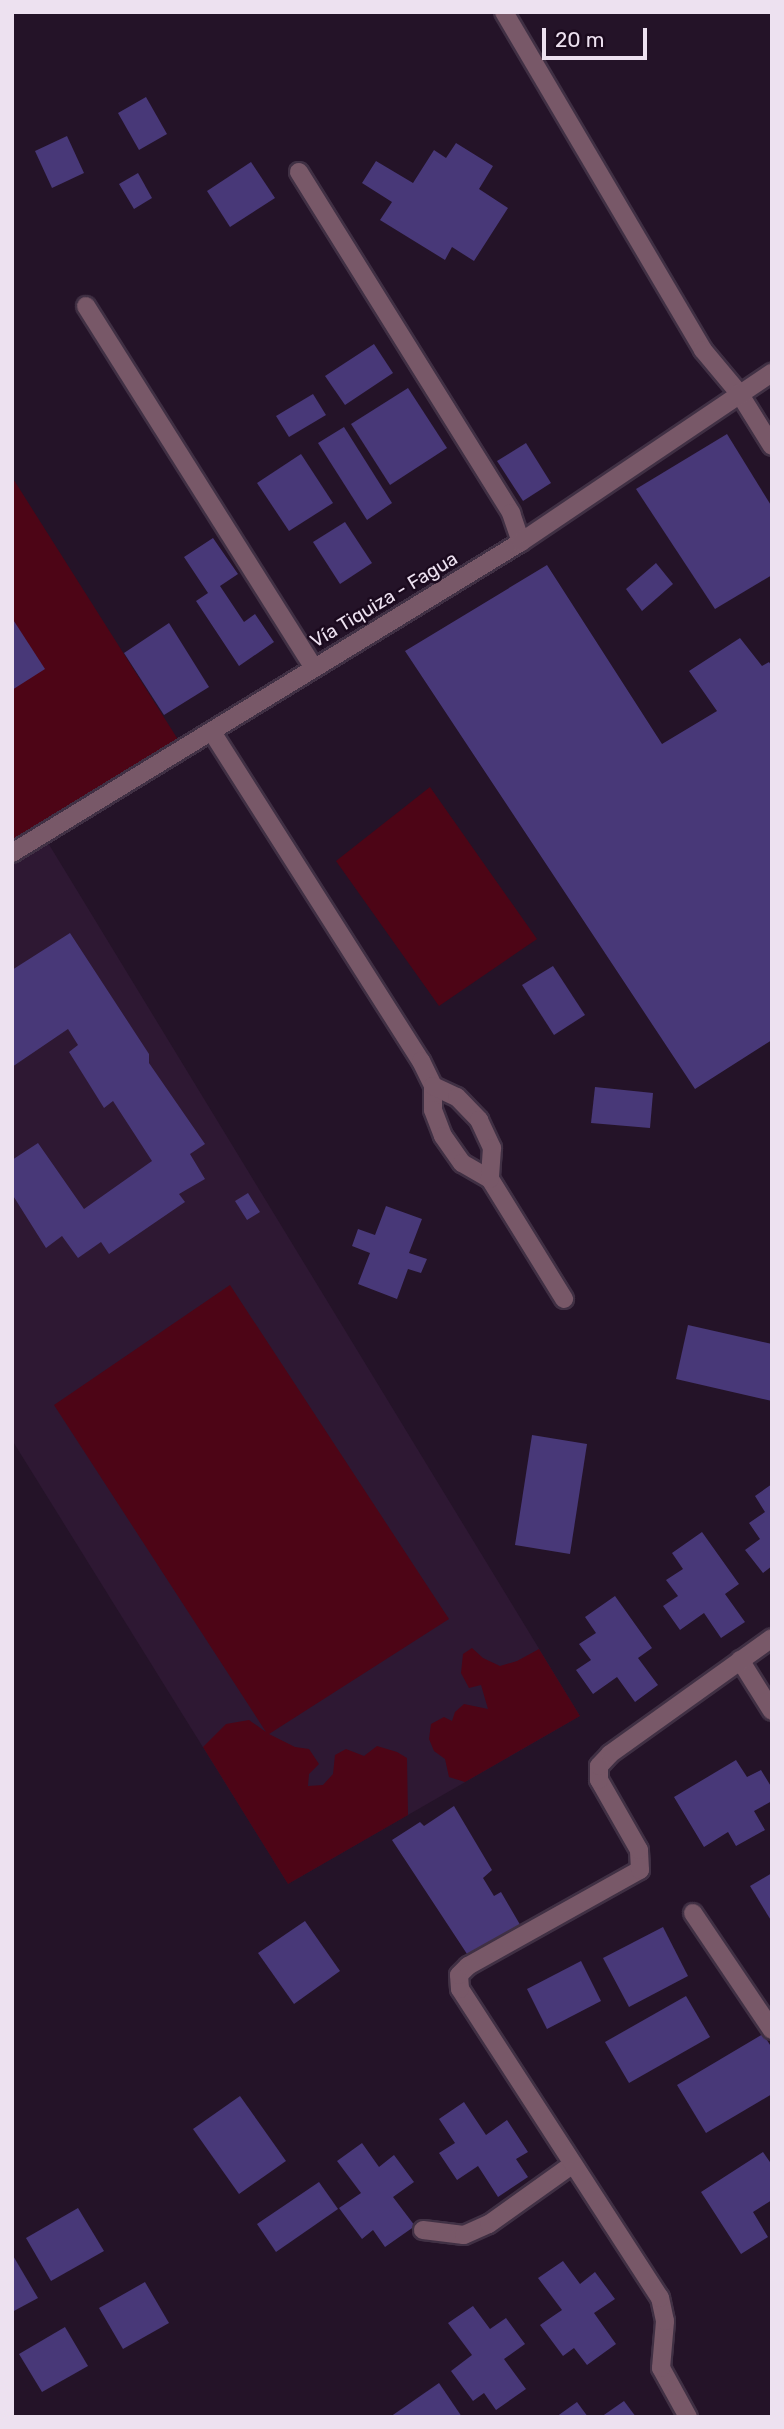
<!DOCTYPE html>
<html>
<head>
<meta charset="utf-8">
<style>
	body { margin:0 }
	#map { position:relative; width:784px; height:2429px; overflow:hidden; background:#241328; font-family:Rubik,sans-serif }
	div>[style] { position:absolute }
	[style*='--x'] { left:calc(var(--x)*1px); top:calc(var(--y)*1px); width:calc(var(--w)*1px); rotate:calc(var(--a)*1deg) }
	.built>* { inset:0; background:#2e1833 }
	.green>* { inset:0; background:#4d0516 }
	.building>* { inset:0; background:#483878 }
	.roads { filter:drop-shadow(2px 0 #403044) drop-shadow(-2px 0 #403044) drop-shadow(0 2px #403044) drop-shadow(0 -2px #403044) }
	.service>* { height:18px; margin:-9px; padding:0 9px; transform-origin:9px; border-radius:9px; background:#785868 }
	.minor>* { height:18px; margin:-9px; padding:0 9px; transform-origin:9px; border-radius:9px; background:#785868 }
	.tertiary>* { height:18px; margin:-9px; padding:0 9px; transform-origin:9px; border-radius:9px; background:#785868 }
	span { translate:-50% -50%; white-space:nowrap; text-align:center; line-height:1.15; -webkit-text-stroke:5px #1b0a1e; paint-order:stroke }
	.street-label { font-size:19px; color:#ede1f0 }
	.frame { position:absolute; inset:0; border:14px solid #ede1f0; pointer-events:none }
	.scale { position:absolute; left:542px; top:28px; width:105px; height:32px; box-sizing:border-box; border:4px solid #ede1f0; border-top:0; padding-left:9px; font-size:21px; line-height:24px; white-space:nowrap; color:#ede1f0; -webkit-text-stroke:5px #1b0a1e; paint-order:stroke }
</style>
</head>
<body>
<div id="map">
	<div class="built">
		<div style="clip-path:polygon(42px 833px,580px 1716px,288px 1884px,12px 1440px,12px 853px)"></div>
	</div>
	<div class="green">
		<div style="clip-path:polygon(12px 477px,184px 749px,12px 857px)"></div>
		<div style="clip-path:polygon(430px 787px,537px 939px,439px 1006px,336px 861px)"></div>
		<div style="clip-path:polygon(230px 1285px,449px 1619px,269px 1734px,295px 1747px,309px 1749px,319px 1764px,309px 1774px,308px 1786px,323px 1785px,333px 1774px,335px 1755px,346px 1749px,364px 1756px,377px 1746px,397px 1752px,407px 1758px,408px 1815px,288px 1884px,203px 1747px,226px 1724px,249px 1720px,266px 1732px,54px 1405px)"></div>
		<div style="clip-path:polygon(472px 1648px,483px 1658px,500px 1666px,517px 1661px,539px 1649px,580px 1716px,465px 1782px,449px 1777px,445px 1759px,434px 1751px,429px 1739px,431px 1724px,444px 1717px,452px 1721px,455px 1712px,464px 1704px,488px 1709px,481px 1685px,469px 1688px,461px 1673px,463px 1654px)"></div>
	</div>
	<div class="building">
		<div style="clip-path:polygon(146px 97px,167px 134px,139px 150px,118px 113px)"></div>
		<div style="clip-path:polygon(67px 136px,84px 173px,52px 188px,35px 151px)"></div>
		<div style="clip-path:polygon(456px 143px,493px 166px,479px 189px,508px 208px,474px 261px,452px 247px,445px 260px,380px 220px,392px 202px,362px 183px,376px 161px,413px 183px,434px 150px,446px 158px)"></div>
		<div style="clip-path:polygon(251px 162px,275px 198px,230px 227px,207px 191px)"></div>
		<div style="clip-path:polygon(138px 173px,152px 198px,134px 209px,119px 184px)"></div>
		<div style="clip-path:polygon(374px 344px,393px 373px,345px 405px,325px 376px)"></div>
		<div style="clip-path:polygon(408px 388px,447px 448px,390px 485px,351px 424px)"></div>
		<div style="clip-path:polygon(313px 394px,326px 415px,289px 437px,276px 416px)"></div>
		<div style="clip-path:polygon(344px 427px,392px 503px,367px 520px,318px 443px)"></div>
		<div style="clip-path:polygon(727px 434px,772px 507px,772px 575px,715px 609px,636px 489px)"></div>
		<div style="clip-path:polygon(526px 443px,551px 483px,523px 501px,497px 461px)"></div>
		<div style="clip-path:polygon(301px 454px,333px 503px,289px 531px,257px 483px)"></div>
		<div style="clip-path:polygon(345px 522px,372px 563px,340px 584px,313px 542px)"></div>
		<div style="clip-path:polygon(213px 538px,238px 574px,220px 586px,244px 622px,255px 614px,274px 642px,239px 666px,196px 601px,208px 593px,184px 557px)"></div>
		<div style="clip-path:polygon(656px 563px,673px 584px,642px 611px,626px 589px)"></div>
		<div style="clip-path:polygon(547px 565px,662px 744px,717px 711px,689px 671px,740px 638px,762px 666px,769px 662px,772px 667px,772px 1040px,695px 1089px,405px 651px)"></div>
		<div style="clip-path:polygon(12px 618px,45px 669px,12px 690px)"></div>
		<div style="clip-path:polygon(169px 623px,209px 687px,164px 715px,124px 653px)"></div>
		<div style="clip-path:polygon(70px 933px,149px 1054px,149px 1063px,205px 1144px,190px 1154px,205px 1179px,179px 1194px,185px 1202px,109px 1254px,101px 1242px,78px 1258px,62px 1236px,46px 1248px,12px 1194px,12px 1160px,38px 1143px,84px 1209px,152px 1161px,113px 1101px,104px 1108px,69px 1052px,78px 1045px,68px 1029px,12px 1067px,12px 970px)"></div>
		<div style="clip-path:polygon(553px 966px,585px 1015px,554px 1035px,522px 985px)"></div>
		<div style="clip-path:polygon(595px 1087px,653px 1093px,650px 1128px,591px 1123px)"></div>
		<div style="clip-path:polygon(248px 1193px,260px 1212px,247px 1220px,235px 1201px)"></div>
		<div style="clip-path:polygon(386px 1206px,422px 1219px,409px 1253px,427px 1259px,421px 1273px,408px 1269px,397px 1299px,358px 1284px,370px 1253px,352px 1246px,358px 1229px,375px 1235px)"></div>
		<div style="clip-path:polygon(688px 1325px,772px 1344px,772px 1401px,676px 1379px)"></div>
		<div style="clip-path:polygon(532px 1435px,587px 1444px,570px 1554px,515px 1545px)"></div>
		<div style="clip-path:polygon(772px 1484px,772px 1566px,763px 1573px,745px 1550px,760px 1539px,749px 1523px,765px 1512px,755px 1496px)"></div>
		<div style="clip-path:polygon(702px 1532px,739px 1584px,725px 1594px,745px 1622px,721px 1638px,704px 1613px,680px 1630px,663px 1606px,678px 1596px,666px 1580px,683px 1569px,672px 1553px)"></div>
		<div style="clip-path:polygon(615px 1596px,652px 1648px,638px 1658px,658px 1685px,635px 1702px,617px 1677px,593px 1694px,576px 1670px,591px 1660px,579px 1644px,596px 1633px,585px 1617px)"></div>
		<div style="clip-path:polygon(736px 1760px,747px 1777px,761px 1770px,772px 1788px,772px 1801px,754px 1811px,765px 1830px,736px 1846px,728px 1832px,704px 1847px,674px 1797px)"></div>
		<div style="clip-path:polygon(454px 1806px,492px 1870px,483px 1878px,494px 1896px,501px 1892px,522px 1928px,469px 1957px,392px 1840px,420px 1822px,424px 1826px)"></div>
		<div style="clip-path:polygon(772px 1873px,772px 1922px,750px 1886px)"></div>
		<div style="clip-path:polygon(305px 1921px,340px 1971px,294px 2004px,258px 1953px)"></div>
		<div style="clip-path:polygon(663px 1927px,688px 1976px,629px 2007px,603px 1958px)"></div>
		<div style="clip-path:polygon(581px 1961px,601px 2001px,547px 2029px,527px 1989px)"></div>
		<div style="clip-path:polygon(686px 1996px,710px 2037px,629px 2083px,605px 2042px)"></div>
		<div style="clip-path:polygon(763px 2034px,772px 2048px,772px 2094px,706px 2133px,677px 2085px)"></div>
		<div style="clip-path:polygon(240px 2096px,286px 2161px,239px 2194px,193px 2129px)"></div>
		<div style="clip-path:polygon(464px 2102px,486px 2135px,507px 2120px,528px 2152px,516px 2159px,528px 2177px,498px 2197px,478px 2166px,457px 2180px,439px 2153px,455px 2143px,439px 2119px)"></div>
		<div style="clip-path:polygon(362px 2143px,379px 2167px,394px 2155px,414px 2182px,393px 2197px,415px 2226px,385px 2247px,373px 2230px,362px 2239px,339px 2208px,361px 2193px,337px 2161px)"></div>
		<div style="clip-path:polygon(763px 2152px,772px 2165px,772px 2200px,753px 2212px,768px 2237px,741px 2254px,701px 2192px)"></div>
		<div style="clip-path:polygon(319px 2182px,338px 2209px,276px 2252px,257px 2224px)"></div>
		<div style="clip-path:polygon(78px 2208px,104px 2251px,51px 2281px,26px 2238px)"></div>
		<div style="clip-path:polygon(12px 2254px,38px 2298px,12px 2312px)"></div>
		<div style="clip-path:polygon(563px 2261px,580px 2284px,595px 2272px,615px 2299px,594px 2313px,616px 2344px,587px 2365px,574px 2348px,563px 2356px,540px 2325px,562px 2310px,538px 2278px)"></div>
		<div style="clip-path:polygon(145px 2282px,169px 2323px,123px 2349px,99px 2308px)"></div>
		<div style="clip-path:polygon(473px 2306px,490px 2329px,506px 2318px,525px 2344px,504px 2359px,526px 2389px,496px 2410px,484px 2393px,473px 2401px,451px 2371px,472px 2355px,448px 2323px)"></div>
		<div style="clip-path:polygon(65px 2327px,88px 2366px,42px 2392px,19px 2354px)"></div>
		<div style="clip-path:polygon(439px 2383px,462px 2417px,390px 2417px)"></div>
		<div style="clip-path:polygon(624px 2401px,636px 2417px,601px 2417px)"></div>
		<div style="clip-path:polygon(577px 2402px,588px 2417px,556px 2417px)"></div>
	</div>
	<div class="roads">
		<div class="service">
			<div style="--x:86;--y:306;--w:426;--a:57.8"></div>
		</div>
		<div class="minor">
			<div style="--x:504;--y:12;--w:392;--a:59.5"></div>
			<div style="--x:703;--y:350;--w:56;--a:50.1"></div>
			<div style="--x:299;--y:172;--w:402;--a:58.1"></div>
			<div style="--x:511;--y:513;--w:31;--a:71"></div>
			<div style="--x:212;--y:732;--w:390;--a:57.6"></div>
			<div style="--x:421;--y:1061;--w:28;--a:64"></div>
			<div style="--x:433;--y:1086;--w:24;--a:90"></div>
			<div style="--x:433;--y:1110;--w:28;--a:69"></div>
			<div style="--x:443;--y:1136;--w:33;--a:55"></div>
			<div style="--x:462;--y:1163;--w:32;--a:30"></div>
			<div style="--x:490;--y:1179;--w:141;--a:58.3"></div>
			<div style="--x:433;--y:1086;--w:26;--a:25"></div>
			<div style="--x:457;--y:1097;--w:32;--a:46"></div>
			<div style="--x:479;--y:1120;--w:31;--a:65"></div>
			<div style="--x:492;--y:1148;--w:31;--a:94"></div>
			<div style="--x:740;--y:1660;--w:60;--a:57.9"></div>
			<div style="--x:693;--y:1913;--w:141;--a:56"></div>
			<div style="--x:423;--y:2230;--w:41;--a:7"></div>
			<div style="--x:464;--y:2235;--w:27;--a:-24"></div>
			<div style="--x:489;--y:2224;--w:103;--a:-35.5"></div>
			<div style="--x:688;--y:2417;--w:56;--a:-118.9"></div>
			<div style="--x:661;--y:2368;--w:47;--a:-85.1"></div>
			<div style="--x:665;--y:2321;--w:24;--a:-102"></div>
			<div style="--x:660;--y:2298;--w:368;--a:-122.9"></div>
			<div style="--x:460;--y:1989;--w:14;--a:-94"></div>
			<div style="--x:459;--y:1975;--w:13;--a:-45"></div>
			<div style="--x:468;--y:1966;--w:197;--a:-29.2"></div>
			<div style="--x:640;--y:1870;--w:20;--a:-93"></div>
			<div style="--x:639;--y:1850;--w:81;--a:-119.7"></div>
			<div style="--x:599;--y:1780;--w:14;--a:-90"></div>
			<div style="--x:599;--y:1766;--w:16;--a:-47"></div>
			<div style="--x:610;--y:1754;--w:199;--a:-35.6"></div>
		</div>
		<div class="tertiary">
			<div style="--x:739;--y:393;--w:62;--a:58.1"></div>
			<div style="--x:12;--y:853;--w:596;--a:-31.43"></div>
			<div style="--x:521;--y:542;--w:303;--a:-34"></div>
		</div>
	</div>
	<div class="street-label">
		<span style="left:384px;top:600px;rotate:-31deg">Vía Tiquiza - Fagua</span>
	</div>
	<div class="frame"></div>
	<div class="scale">20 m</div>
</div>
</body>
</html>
